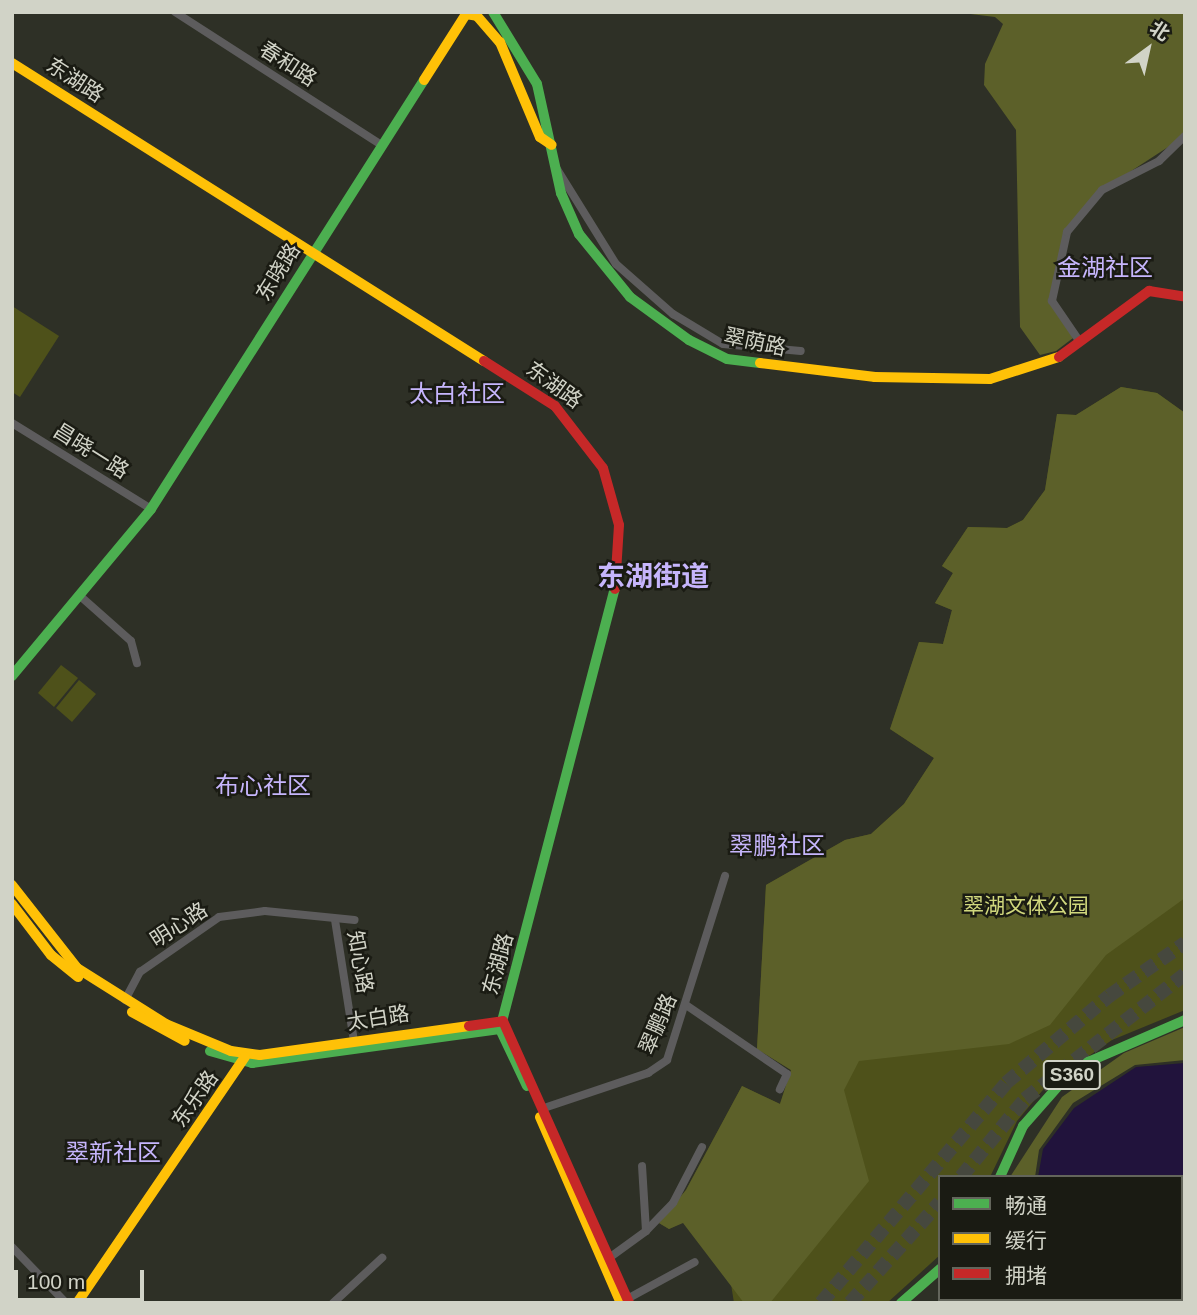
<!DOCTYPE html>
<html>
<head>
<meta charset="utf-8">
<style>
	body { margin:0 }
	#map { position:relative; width:1197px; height:1315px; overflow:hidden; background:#2e3026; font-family:Helvetica,"Noto Sans SC",sans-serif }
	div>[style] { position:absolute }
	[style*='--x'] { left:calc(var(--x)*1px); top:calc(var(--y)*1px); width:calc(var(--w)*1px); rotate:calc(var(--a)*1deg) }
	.green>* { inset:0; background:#4e511a }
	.forest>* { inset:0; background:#5c6029 }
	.water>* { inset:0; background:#21133c }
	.highway-tunnel>* { height:14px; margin-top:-7px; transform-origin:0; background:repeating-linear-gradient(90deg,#46483e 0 14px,transparent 0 21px) }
	.street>* { height:8px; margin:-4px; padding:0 4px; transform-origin:4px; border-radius:4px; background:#5d5c5d }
	.fast>* { height:10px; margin:-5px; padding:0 5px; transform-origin:5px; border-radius:5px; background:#4caf50 }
	.slow>* { height:10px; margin:-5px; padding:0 5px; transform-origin:5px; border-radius:5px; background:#ffc107 }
	.jam>* { height:10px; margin:-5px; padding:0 5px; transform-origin:5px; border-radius:5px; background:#c62828 }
	span { translate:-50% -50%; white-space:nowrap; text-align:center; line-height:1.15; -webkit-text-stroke:5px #1a1b13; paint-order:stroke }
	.shield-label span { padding:2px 5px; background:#1a1b13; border:2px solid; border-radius:5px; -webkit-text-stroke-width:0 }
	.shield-label { font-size:19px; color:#d1d3c7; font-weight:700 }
	.street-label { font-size:21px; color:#d1d3c7 }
	.park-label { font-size:21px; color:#d1d87d }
	.quarter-label { font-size:24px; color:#c6b5fc }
	.district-label { font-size:28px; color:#c6b5fc; font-weight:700 }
	.frame { position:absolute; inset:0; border:14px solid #d1d3c7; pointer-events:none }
	.legend { position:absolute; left:938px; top:1175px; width:245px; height:126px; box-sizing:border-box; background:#1a1b13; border:2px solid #63655b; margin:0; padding:9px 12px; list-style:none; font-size:21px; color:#d1d3c7 }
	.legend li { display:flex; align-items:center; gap:14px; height:35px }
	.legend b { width:35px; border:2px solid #63655b }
	.north { position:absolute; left:1113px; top:14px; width:70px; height:70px; -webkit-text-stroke:5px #1a1b13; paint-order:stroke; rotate:33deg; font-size:19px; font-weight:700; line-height:28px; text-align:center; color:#d1d3c7 }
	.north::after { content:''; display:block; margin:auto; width:24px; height:32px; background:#d1d3c7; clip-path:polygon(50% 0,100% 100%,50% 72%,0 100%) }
	.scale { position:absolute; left:14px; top:1270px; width:130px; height:32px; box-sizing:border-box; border:4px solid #d1d3c7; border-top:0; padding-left:9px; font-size:21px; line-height:24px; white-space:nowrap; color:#d1d3c7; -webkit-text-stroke:5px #1a1b13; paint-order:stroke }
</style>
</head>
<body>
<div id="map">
	<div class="green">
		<div style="clip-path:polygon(12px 306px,59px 336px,20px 397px,12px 392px)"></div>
		<div style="clip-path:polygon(1121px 387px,1157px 393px,1185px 413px,1185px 1010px,1112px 1040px,1047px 1085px,1017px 1121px,990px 1177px,940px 1177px,940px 1255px,887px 1303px,734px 1303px,731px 1284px,695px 1235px,683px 1222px,669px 1229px,659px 1223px,686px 1190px,742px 1086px,780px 1104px,791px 1070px,757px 1049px,766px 885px,845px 840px,871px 834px,904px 804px,934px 758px,890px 729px,919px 642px,943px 644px,952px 610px,935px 603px,953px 573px,942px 566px,968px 527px,1007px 528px,1023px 520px,1045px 490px,1057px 414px,1076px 415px)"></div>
		<div style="clip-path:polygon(61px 665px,78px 678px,54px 707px,38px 693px)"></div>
		<div style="clip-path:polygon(79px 680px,96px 694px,72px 722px,56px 708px)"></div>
	</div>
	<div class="forest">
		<div style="clip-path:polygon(954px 12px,1185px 12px,1185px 136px,1102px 190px,1060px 247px,1055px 310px,1073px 338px,1056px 351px,1040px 355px,1020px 327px,1016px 130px,984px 85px,985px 64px,1003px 24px,995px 17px)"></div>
		<div style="clip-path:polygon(1121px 387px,1157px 393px,1185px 413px,1185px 898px,1106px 955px,1050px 1025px,1009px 1044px,859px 1061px,844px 1090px,869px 1181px,770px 1303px,744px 1303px,683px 1223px,669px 1229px,659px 1223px,686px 1190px,742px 1086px,780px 1104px,791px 1070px,757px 1049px,766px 885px,845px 840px,871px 834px,904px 804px,934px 758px,890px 729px,919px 642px,943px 644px,952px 610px,935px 603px,953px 573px,942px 566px,968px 527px,1007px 528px,1023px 520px,1045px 490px,1057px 414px,1076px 415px)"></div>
		<div style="clip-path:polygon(1185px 1027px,1185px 1060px,1135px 1065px,1073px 1103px,1039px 1150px,1035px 1177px,1010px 1177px,1062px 1097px,1124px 1053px)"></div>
	</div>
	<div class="water">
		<div style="clip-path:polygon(1185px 1063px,1185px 1303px,980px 1303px,1181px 1299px,1181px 1177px,1038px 1177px,1043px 1149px,1074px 1108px,1136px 1067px)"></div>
	</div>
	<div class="highway-tunnel">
		<div style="--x:961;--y:1177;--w:101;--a:-50.6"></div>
		<div style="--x:1025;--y:1099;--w:203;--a:-38"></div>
		<div style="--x:821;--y:1303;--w:287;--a:-49.9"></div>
		<div style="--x:1006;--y:1083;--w:135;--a:-40.2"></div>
		<div style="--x:1109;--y:996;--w:93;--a:-34.9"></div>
		<div style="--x:850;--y:1303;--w:135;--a:-48.3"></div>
	</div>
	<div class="street">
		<div style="--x:175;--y:12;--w:245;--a:32.8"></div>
		<div style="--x:557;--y:169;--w:112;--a:58.2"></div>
		<div style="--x:616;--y:264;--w:76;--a:41.3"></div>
		<div style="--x:673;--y:314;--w:58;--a:31"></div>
		<div style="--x:723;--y:344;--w:78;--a:5.1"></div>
		<div style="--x:1080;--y:342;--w:50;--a:-124.3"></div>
		<div style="--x:1052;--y:301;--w:71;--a:-77.7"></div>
		<div style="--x:1067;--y:232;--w:55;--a:-50.2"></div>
		<div style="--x:1102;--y:190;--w:64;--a:-27"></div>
		<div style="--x:1159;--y:161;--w:36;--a:-44"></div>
		<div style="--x:12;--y:423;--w:163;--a:31.7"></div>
		<div style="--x:79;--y:595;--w:69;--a:41.5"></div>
		<div style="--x:131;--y:641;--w:23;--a:75"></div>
		<div style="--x:335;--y:920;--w:129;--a:81.1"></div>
		<div style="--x:125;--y:1000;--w:32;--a:-62"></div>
		<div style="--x:140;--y:972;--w:96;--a:-34.8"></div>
		<div style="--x:219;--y:917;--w:46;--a:-7.4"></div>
		<div style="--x:265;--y:911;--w:90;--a:5.7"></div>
		<div style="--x:686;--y:1005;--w:122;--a:34.3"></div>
		<div style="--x:787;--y:1074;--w:17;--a:115"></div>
		<div style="--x:544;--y:1108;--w:110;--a:-18.6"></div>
		<div style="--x:648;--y:1073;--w:23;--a:-34"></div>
		<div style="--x:667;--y:1060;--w:193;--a:-72.5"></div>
		<div style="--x:646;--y:1231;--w:39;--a:-46"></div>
		<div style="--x:673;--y:1203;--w:63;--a:-62.6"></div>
		<div style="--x:12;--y:1247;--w:78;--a:46"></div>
		<div style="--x:609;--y:1258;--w:46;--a:-36.1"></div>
		<div style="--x:646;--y:1231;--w:65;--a:-93.5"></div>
		<div style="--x:627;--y:1299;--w:77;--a:-28.6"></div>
		<div style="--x:333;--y:1303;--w:67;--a:-42.6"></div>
	</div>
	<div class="fast">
		<div style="--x:493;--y:12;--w:84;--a:58.6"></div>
		<div style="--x:537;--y:84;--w:112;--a:77.6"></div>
		<div style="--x:561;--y:193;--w:45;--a:66.3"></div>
		<div style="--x:579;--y:234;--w:81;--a:51"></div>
		<div style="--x:630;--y:297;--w:73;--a:36.1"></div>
		<div style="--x:689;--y:340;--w:42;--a:26.6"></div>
		<div style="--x:727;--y:359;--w:33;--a:7"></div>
		<div style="--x:12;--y:676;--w:217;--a:-50.2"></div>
		<div style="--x:151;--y:509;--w:508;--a:-57.53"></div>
		<div style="--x:500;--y:1029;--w:455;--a:-75.4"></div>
		<div style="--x:500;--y:1029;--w:63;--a:64.7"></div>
		<div style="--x:210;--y:1051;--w:44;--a:15.9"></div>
		<div style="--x:252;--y:1063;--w:250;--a:-7.8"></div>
		<div style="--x:1000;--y:1177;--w:56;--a:-65.7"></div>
		<div style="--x:1023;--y:1126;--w:56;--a:-48.6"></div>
		<div style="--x:1060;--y:1084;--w:36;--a:-38"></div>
		<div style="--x:1088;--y:1062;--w:106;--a:-23.4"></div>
		<div style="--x:901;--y:1303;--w:52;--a:-41.1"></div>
	</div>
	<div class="slow">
		<div style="--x:12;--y:63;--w:558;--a:32.27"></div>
		<div style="--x:424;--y:80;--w:78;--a:-57.5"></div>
		<div style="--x:466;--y:14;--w:11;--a:10"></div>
		<div style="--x:477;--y:16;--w:35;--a:49"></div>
		<div style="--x:500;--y:42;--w:103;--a:67.2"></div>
		<div style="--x:540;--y:137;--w:14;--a:34"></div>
		<div style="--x:760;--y:363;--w:116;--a:6.9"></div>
		<div style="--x:875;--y:377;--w:115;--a:1"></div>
		<div style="--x:990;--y:379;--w:72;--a:-17.7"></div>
		<div style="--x:12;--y:885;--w:105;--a:51.9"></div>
		<div style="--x:77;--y:968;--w:105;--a:32.2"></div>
		<div style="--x:166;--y:1024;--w:70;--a:22.6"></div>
		<div style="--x:231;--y:1051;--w:29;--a:8"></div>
		<div style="--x:260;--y:1055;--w:211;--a:-7.9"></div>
		<div style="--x:12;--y:904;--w:64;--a:52.6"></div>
		<div style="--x:51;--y:955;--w:35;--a:39"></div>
		<div style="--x:132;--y:1012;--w:60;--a:28.7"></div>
		<div style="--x:540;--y:1117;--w:203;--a:66.5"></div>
		<div style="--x:77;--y:1303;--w:298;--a:-55.7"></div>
	</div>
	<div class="jam">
		<div style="--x:1059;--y:357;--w:112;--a:-36.3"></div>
		<div style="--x:1149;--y:291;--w:36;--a:9"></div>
		<div style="--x:484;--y:361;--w:84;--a:32.4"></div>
		<div style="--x:555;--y:406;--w:78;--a:52.3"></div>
		<div style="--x:603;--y:468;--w:59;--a:74.3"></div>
		<div style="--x:619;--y:525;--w:64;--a:93.6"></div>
		<div style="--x:469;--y:1026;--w:34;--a:-8"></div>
		<div style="--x:503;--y:1021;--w:309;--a:65.9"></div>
	</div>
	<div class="shield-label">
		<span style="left:1072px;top:1075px">S360</span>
	</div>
	<div class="street-label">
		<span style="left:288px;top:64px;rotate:33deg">春和路</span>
		<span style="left:75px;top:80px;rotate:33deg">东湖路</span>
		<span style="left:278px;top:272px;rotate:-58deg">东晓路</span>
		<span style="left:755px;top:342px;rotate:12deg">翠荫路</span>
		<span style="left:554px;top:385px;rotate:36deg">东湖路</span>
		<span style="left:91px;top:451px;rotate:32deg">昌晓一路</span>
		<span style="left:179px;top:925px;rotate:-33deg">明心路</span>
		<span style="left:360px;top:962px;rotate:80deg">知心路</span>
		<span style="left:498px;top:964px;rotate:-75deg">东湖路</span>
		<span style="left:378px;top:1018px;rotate:-9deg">太白路</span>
		<span style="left:658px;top:1024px;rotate:-67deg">翠鹏路</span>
		<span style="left:195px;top:1099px;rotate:-55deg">东乐路</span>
	</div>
	<div class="park-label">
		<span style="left:1026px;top:906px">翠湖文体公园</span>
	</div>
	<div class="quarter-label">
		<span style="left:1105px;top:268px">金湖社区</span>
		<span style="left:457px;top:394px">太白社区</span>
		<span style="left:263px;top:786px">布心社区</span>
		<span style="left:777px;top:846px">翠鹏社区</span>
		<span style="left:113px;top:1153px">翠新社区</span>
	</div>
	<div class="district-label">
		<span style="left:653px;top:577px">东湖街道</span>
	</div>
	<div class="frame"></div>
	<ul class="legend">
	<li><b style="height:9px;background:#4caf50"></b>畅通</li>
	<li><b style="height:9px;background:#ffc107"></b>缓行</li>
	<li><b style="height:9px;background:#c62828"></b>拥堵</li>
	</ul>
	<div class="north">北</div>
	<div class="scale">100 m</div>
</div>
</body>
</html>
